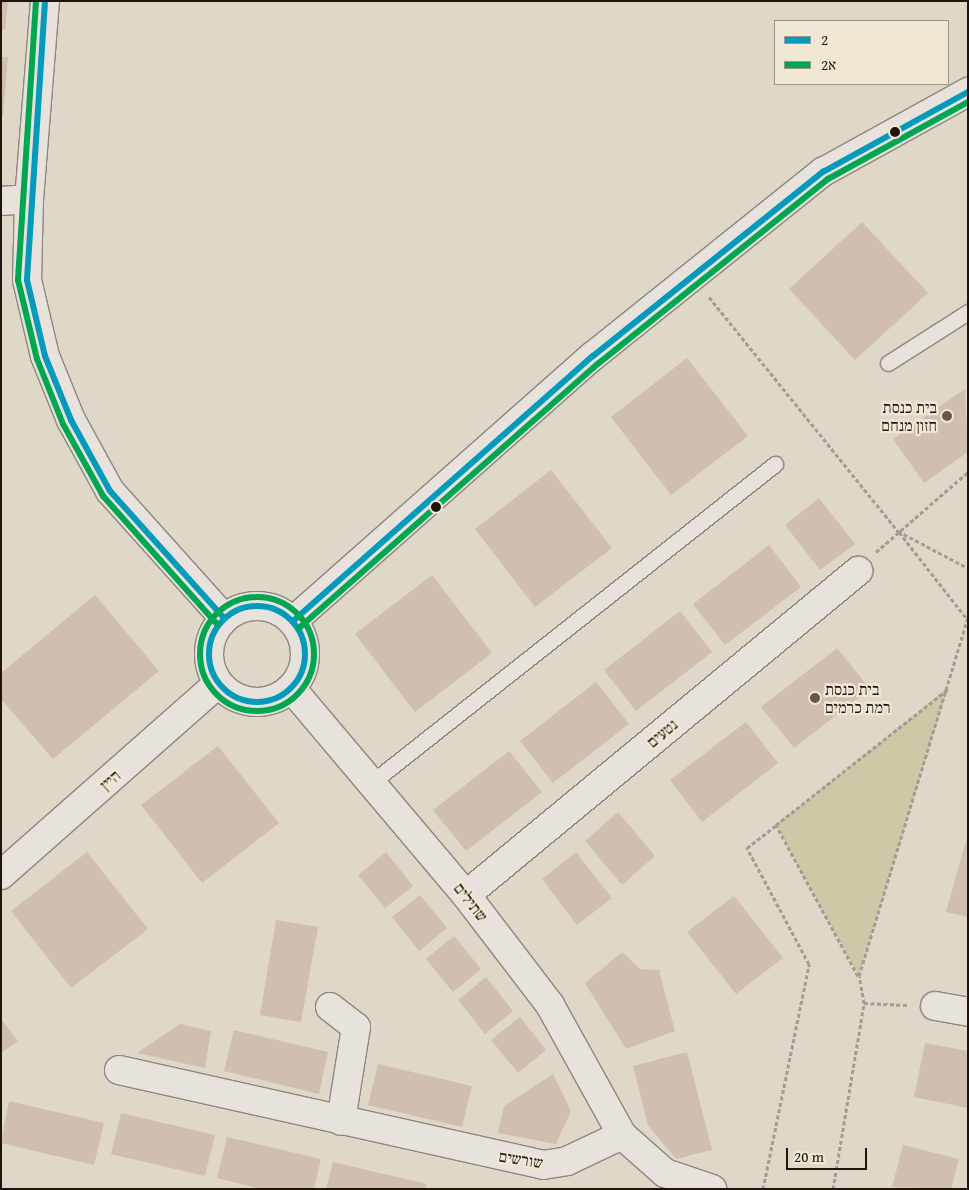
<!DOCTYPE html>
<html>
<head>
<meta charset="utf-8">
<style>
	body { margin:0 }
	#map { position:relative; width:969px; height:1190px; overflow:hidden; background:#dfd7c8; font-family:"Gentium Book Plus","Frank Ruhl Libre",serif }
	div>[style] { position:absolute }
	[style*='--x'] { left:calc(var(--x)*1px); top:calc(var(--y)*1px); width:calc(var(--w)*1px); rotate:calc(var(--a)*1deg) }
	.green>* { inset:0; background:#ccc9a7 }
	.building>* { inset:0; background:#d0bfb1 }
	.path>* { height:3px; margin-top:-1.5px; transform-origin:0; background:repeating-linear-gradient(90deg,#a19c96 0 4px,transparent 0 6.5px) }
	.roads { filter:drop-shadow(1px 0 #8e877e) drop-shadow(-1px 0 #8e877e) drop-shadow(0 1px #8e877e) drop-shadow(0 -1px #8e877e) }
	.service>* { height:15px; margin:-7.5px; padding:0 7.5px; transform-origin:7.5px; border-radius:7.5px; background:#e7e2db }
	.minor>* { height:28px; margin:-14px; padding:0 14px; transform-origin:14px; border-radius:14px; background:#e7e2db }
	.tertiary>* { height:28px; margin:-14px; padding:0 14px; transform-origin:14px; border-radius:14px; background:#e7e2db }
	.tertiary>.ring { margin:-14px; padding:0; box-sizing:content-box; background:none; border:28px solid #e7e2db; border-radius:50% }
	.bus-1>* { height:6px; margin:-3px; padding:0 3px; transform-origin:3px; border-radius:3px; background:#039abb }
	.bus-1>.ring { margin:-3px; padding:0; box-sizing:content-box; background:none; border:6px solid #039abb; border-radius:50% }
	.bus-2>* { height:6px; margin:-3px; padding:0 3px; transform-origin:3px; border-radius:3px; background:#00a651 }
	.bus-2>.ring { margin:-3px; padding:0; box-sizing:content-box; background:none; border:6px solid #00a651; border-radius:50% }
	.dots>* { width:14px; height:14px; translate:-50% -50%; box-sizing:border-box; border:2px solid #f1e7d5; border-radius:50% }
	span { translate:-50% -50%; white-space:nowrap; text-align:center; line-height:1.15; -webkit-text-stroke:4.5px #f1e7d5; paint-order:stroke }
	.poi-label { font-size:16px; color:#20140f }
	.right { translate:-100% -50%; text-align:right }
	.left { translate:0 -50%; text-align:left }
	.street-label { font-size:16px; color:#20140f }
	.frame { position:absolute; inset:0; border:2px solid #20140f; pointer-events:none }
	.legend { position:absolute; left:774px; top:20px; width:175px; height:65px; box-sizing:border-box; background:#f1e7d5; border:1px solid #9d9386; margin:0; padding:6px 9px; list-style:none; font-size:15px; color:#20140f }
	.legend li { display:flex; align-items:center; gap:10px; height:25px }
	.legend b { width:25px; border:1px solid #9d9386 }
	.scale { position:absolute; left:786px; top:1148px; width:81px; height:22px; box-sizing:border-box; border:2px solid #20140f; border-top:0; padding-left:6px; font-size:15px; line-height:18px; white-space:nowrap; color:#20140f; -webkit-text-stroke:4px #f1e7d5; paint-order:stroke }
</style>
</head>
<body>
<div id="map">
	<div class="green">
		<div style="clip-path:polygon(948px 688px,859px 976px,776px 825px)"></div>
	</div>
	<div class="building">
		<div style="clip-path:polygon(1px 1px,8px 1px,5px 30px,1px 29px)"></div>
		<div style="clip-path:polygon(1px 57px,8px 57px,3px 116px,1px 116px)"></div>
		<div style="clip-path:polygon(862px 222px,928px 293px,855px 360px,789px 289px)"></div>
		<div style="clip-path:polygon(687px 358px,748px 436px,671px 495px,611px 417px)"></div>
		<div style="clip-path:polygon(965px 389px,968px 452px,924px 483px,893px 439px)"></div>
		<div style="clip-path:polygon(551px 470px,612px 548px,535px 607px,475px 529px)"></div>
		<div style="clip-path:polygon(819px 498px,855px 544px,820px 570px,785px 525px)"></div>
		<div style="clip-path:polygon(769px 545px,801px 587px,725px 645px,693px 604px)"></div>
		<div style="clip-path:polygon(432px 575px,492px 653px,415px 712px,355px 634px)"></div>
		<div style="clip-path:polygon(95px 595px,159px 671px,53px 759px,1px 699px,1px 673px)"></div>
		<div style="clip-path:polygon(680px 611px,712px 652px,636px 711px,604px 670px)"></div>
		<div style="clip-path:polygon(837px 648px,870px 689px,794px 748px,761px 707px)"></div>
		<div style="clip-path:polygon(596px 682px,629px 724px,553px 783px,520px 741px)"></div>
		<div style="clip-path:polygon(746px 722px,778px 763px,702px 822px,670px 780px)"></div>
		<div style="clip-path:polygon(218px 746px,279px 823px,202px 883px,141px 805px)"></div>
		<div style="clip-path:polygon(509px 751px,542px 792px,466px 851px,433px 810px)"></div>
		<div style="clip-path:polygon(618px 812px,655px 856px,622px 885px,585px 841px)"></div>
		<div style="clip-path:polygon(966px 841px,968px 842px,968px 917px,946px 912px)"></div>
		<div style="clip-path:polygon(87px 852px,148px 929px,71px 988px,11px 911px)"></div>
		<div style="clip-path:polygon(386px 852px,413px 886px,385px 908px,358px 875px)"></div>
		<div style="clip-path:polygon(576px 852px,612px 898px,577px 925px,542px 879px)"></div>
		<div style="clip-path:polygon(420px 895px,447px 928px,419px 951px,392px 917px)"></div>
		<div style="clip-path:polygon(734px 896px,783px 958px,736px 994px,687px 932px)"></div>
		<div style="clip-path:polygon(276px 920px,318px 927px,301px 1022px,260px 1015px)"></div>
		<div style="clip-path:polygon(454px 936px,481px 969px,453px 992px,426px 959px)"></div>
		<div style="clip-path:polygon(622px 952px,640px 969px,659px 970px,675px 1031px,626px 1049px,585px 983px)"></div>
		<div style="clip-path:polygon(486px 977px,513px 1011px,485px 1034px,458px 1000px)"></div>
		<div style="clip-path:polygon(520px 1017px,546px 1050px,518px 1073px,491px 1040px)"></div>
		<div style="clip-path:polygon(1px 1019px,18px 1041px,1px 1053px)"></div>
		<div style="clip-path:polygon(180px 1024px,211px 1031px,205px 1068px,137px 1053px)"></div>
		<div style="clip-path:polygon(234px 1030px,328px 1052px,319px 1094px,224px 1071px)"></div>
		<div style="clip-path:polygon(925px 1043px,968px 1051px,968px 1108px,914px 1097px)"></div>
		<div style="clip-path:polygon(687px 1052px,712px 1150px,676px 1159px,648px 1125px,633px 1066px)"></div>
		<div style="clip-path:polygon(378px 1064px,472px 1086px,462px 1127px,368px 1105px)"></div>
		<div style="clip-path:polygon(553px 1074px,571px 1111px,556px 1144px,498px 1133px,504px 1106px)"></div>
		<div style="clip-path:polygon(9px 1101px,104px 1123px,94px 1165px,1px 1143px)"></div>
		<div style="clip-path:polygon(121px 1113px,215px 1135px,205px 1176px,111px 1154px)"></div>
		<div style="clip-path:polygon(227px 1137px,321px 1159px,314px 1189px,260px 1189px,217px 1178px)"></div>
		<div style="clip-path:polygon(903px 1145px,959px 1159px,951px 1189px,892px 1187px)"></div>
		<div style="clip-path:polygon(333px 1162px,427px 1184px,425px 1189px,326px 1189px)"></div>
	</div>
	<div class="path">
		<div style="--x:709;--y:297;--w:301;--a:51.1"></div>
		<div style="--x:898;--y:531;--w:79;--a:27.9"></div>
		<div style="--x:899;--y:532;--w:110;--a:52"></div>
		<div style="--x:876;--y:552;--w:122;--a:-41"></div>
		<div style="--x:858;--y:976;--w:172;--a:-118.5"></div>
		<div style="--x:776;--y:825;--w:219;--a:-38.3"></div>
		<div style="--x:864;--y:1003;--w:43;--a:2.7"></div>
		<div style="--x:763;--y:1189;--w:230;--a:-78.4"></div>
		<div style="--x:809;--y:964;--w:132;--a:-118.1"></div>
		<div style="--x:747;--y:848;--w:37;--a:-38"></div>
		<div style="--x:833;--y:1189;--w:189;--a:-80.5"></div>
		<div style="--x:864;--y:1003;--w:27;--a:-100"></div>
		<div style="--x:859;--y:976;--w:374;--a:-73.1"></div>
	</div>
	<div class="roads">
		<div class="service">
			<div style="--x:888;--y:363;--w:95;--a:-32.5"></div>
			<div style="--x:371;--y:783;--w:515;--a:-38.29"></div>
		</div>
		<div class="minor">
			<div style="--x:45;--y:1;--w:199;--a:94.6"></div>
			<div style="--x:29;--y:199;--w:81;--a:91.4"></div>
			<div style="--x:27;--y:280;--w:78;--a:76.7"></div>
			<div style="--x:45;--y:356;--w:69;--a:67.9"></div>
			<div style="--x:71;--y:420;--w:81;--a:61.2"></div>
			<div style="--x:110;--y:491;--w:171;--a:48.1"></div>
			<div style="--x:1;--y:201;--w:28;--a:-4"></div>
			<div style="--x:291;--y:688;--w:271;--a:49.8"></div>
			<div style="--x:466;--y:895;--w:138;--a:52.6"></div>
			<div style="--x:550;--y:1005;--w:149;--a:61"></div>
			<div style="--x:622;--y:1135;--w:57;--a:41.5"></div>
			<div style="--x:665;--y:1173;--w:50;--a:18.8"></div>
			<div style="--x:466;--y:895;--w:509;--a:-39.57"></div>
			<div style="--x:935;--y:1006;--w:34;--a:10"></div>
			<div style="--x:330;--y:1007;--w:33;--a:38"></div>
			<div style="--x:356;--y:1027;--w:95;--a:99.1"></div>
			<div style="--x:119;--y:1070;--w:435;--a:12.6"></div>
			<div style="--x:543;--y:1165;--w:24;--a:-9"></div>
			<div style="--x:567;--y:1161;--w:61;--a:-25.3"></div>
		</div>
		<div class="tertiary">
			<div class="ring" style="left:209px;top:606px;width:68px;height:68px"></div>
			<div style="--x:293;--y:621;--w:400;--a:-41.5"></div>
			<div style="--x:593;--y:356;--w:295;--a:-38.7"></div>
			<div style="--x:823;--y:172;--w:166;--a:-28.9"></div>
			<div style="--x:1;--y:875;--w:289;--a:-41.4"></div>
		</div>
	</div>
	<div class="bus-1">
		<div style="--x:45;--y:1;--w:280;--a:93.7"></div>
		<div style="--x:27;--y:280;--w:78;--a:76.7"></div>
		<div style="--x:45;--y:356;--w:69;--a:67.9"></div>
		<div style="--x:71;--y:420;--w:81;--a:61.2"></div>
		<div style="--x:110;--y:491;--w:171;--a:48.1"></div>
		<div class="ring" style="left:209px;top:606px;width:90px;height:90px"></div>
		<div style="--x:293;--y:621;--w:400;--a:-41.5"></div>
		<div style="--x:593;--y:356;--w:295;--a:-38.7"></div>
		<div style="--x:823;--y:172;--w:166;--a:-28.9"></div>
	</div>
	<div class="bus-2">
		<div style="--x:36;--y:1;--w:280;--a:93.7"></div>
		<div style="--x:18;--y:280;--w:81;--a:76.5"></div>
		<div style="--x:37;--y:359;--w:70;--a:68.2"></div>
		<div style="--x:63;--y:424;--w:82;--a:60.9"></div>
		<div style="--x:103;--y:496;--w:171;--a:48.3"></div>
		<div class="ring" style="left:200px;top:597px;width:108px;height:108px"></div>
		<div style="--x:299;--y:628;--w:400;--a:-41.5"></div>
		<div style="--x:599;--y:363;--w:294;--a:-38.8"></div>
		<div style="--x:828;--y:179;--w:160;--a:-28.8"></div>
	</div>
	<div class="dots">
		<div style="left:895px;top:132px;background:#20140f"></div>
		<div style="left:947px;top:416px;background:#635850"></div>
		<div style="left:436px;top:507px;background:#20140f"></div>
		<div style="left:815px;top:698px;background:#635850"></div>
	</div>
	<div class="poi-label">
		<span class="right" style="left:937px;top:416px">בית כנסת<br>חזון מנחם</span>
		<span class="left" style="left:825px;top:698px">בית כנסת<br>רמת כרמים</span>
	</div>
	<div class="street-label">
		<span style="left:662px;top:733px;rotate:-40deg">נטעים</span>
		<span style="left:110px;top:780px;rotate:-41deg">היין</span>
		<span style="left:471px;top:902px;rotate:52deg">שתילים</span>
		<span style="left:521px;top:1159px;rotate:9deg">שורשים</span>
	</div>
	<div class="frame"></div>
	<ul class="legend">
	<li><b style="height:6px;background:#039abb"></b>2</li>
	<li><b style="height:6px;background:#00a651"></b>2א</li>
	</ul>
	<div class="scale">20 m</div>
</div>
</body>
</html>
